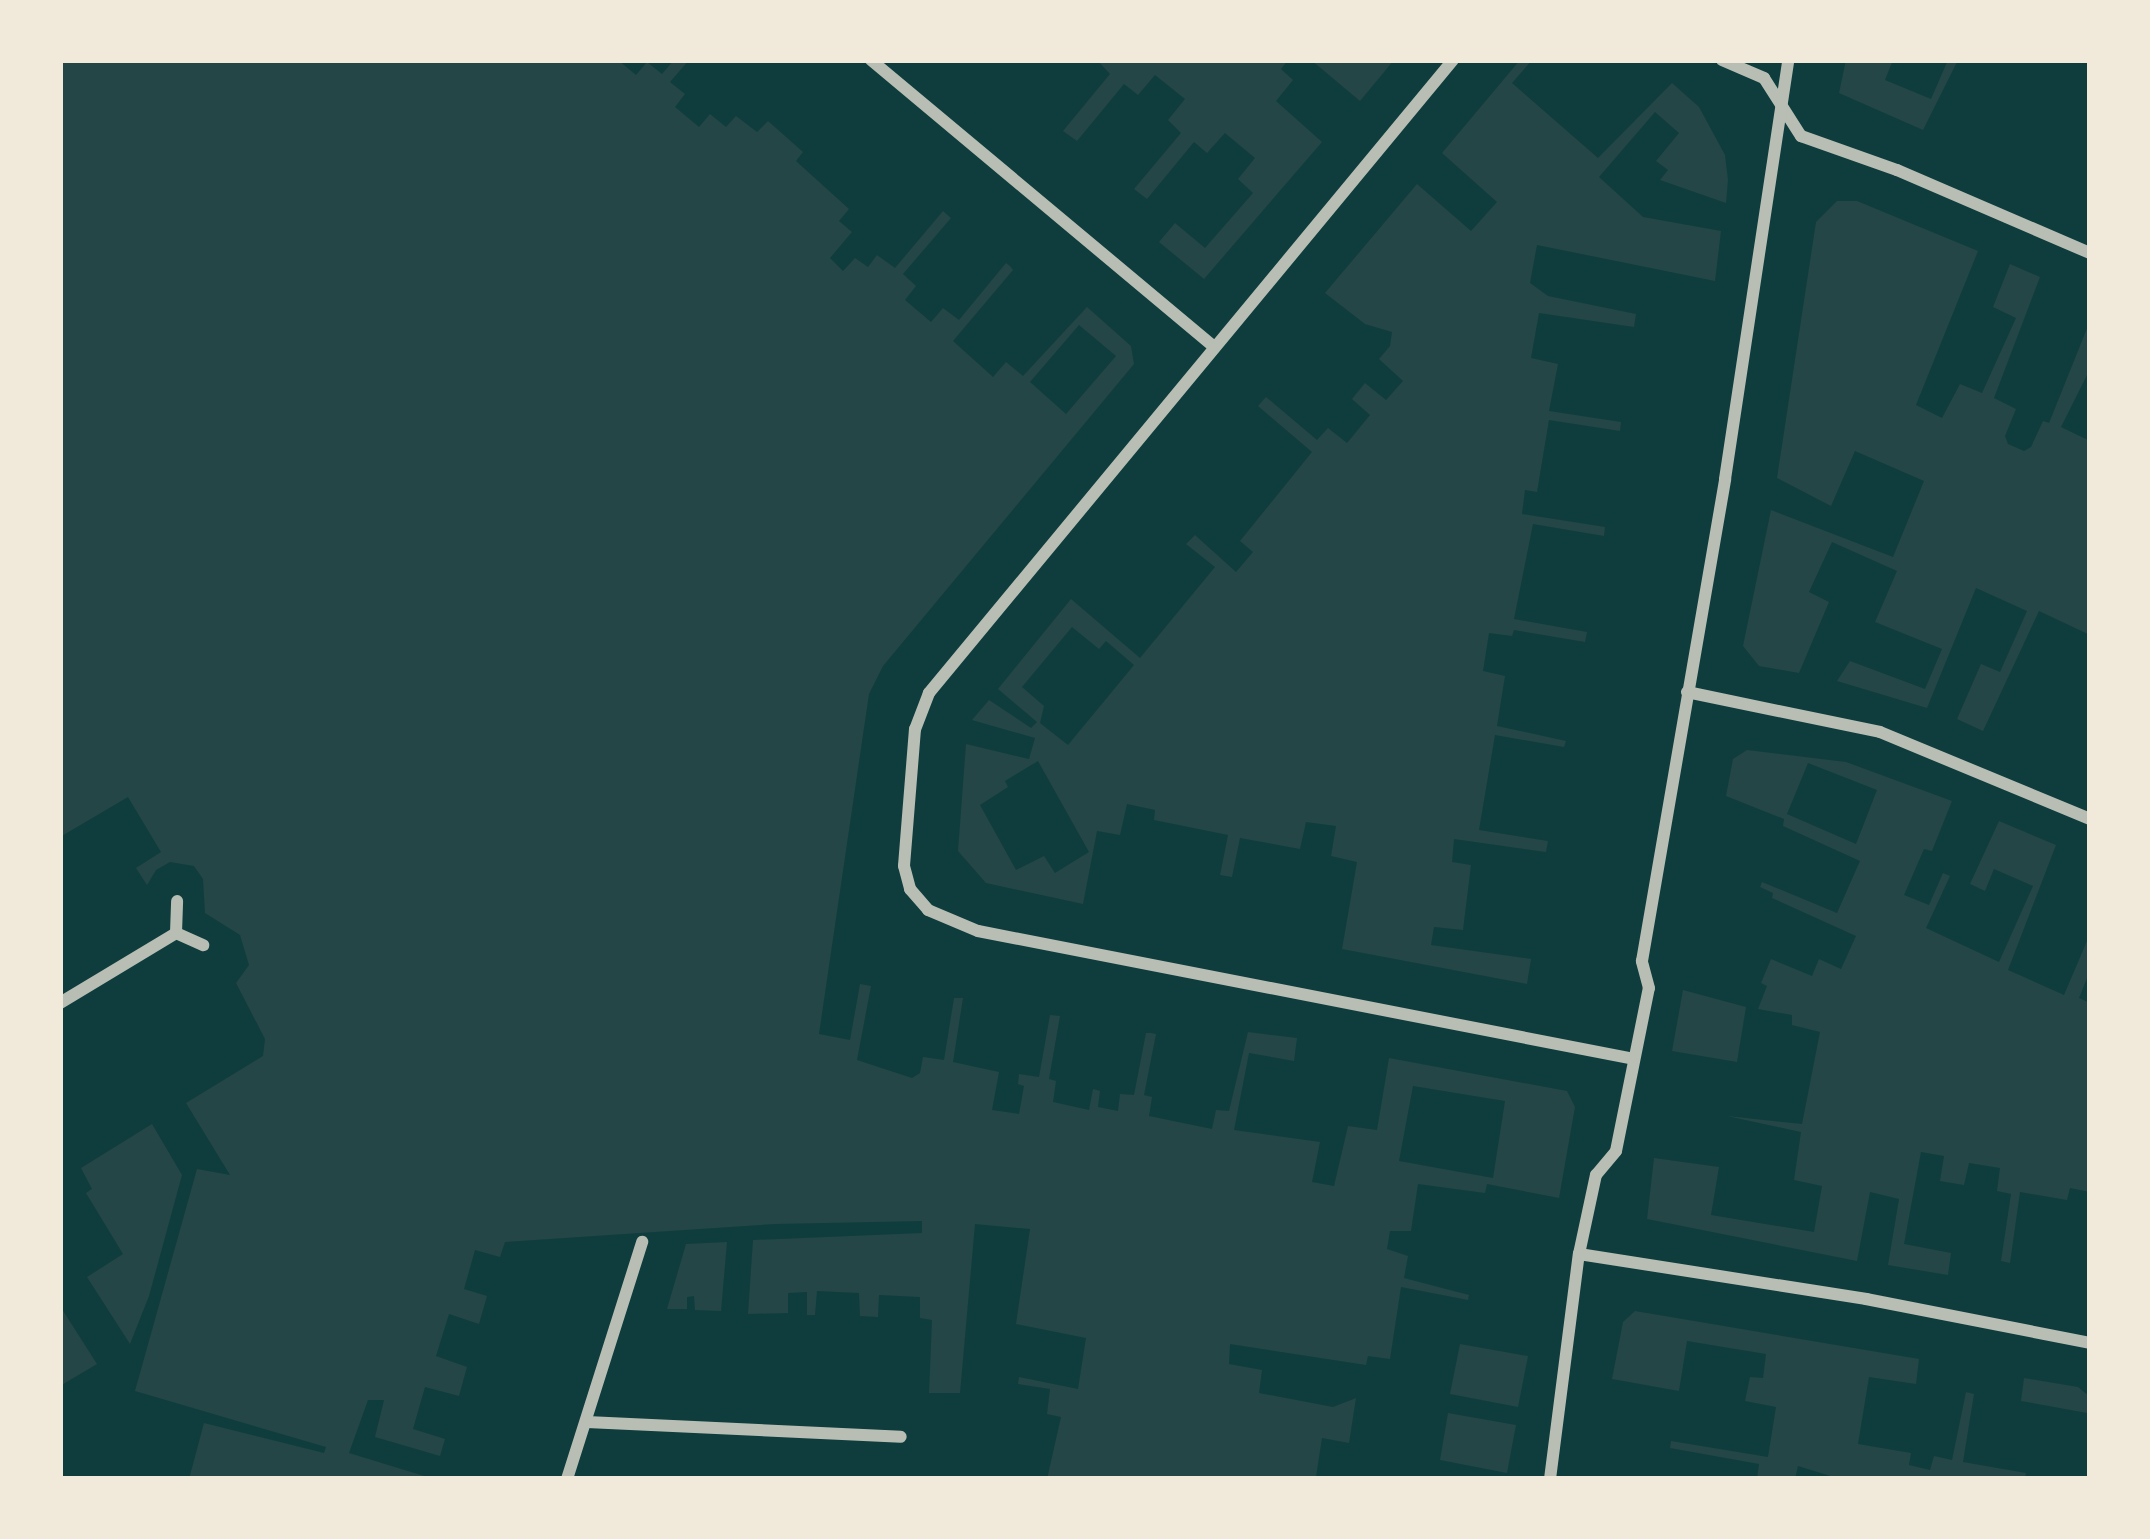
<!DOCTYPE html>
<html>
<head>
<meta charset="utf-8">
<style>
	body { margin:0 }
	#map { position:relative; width:2150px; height:1539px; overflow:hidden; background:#0f3d3e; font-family:"PT Sans",sans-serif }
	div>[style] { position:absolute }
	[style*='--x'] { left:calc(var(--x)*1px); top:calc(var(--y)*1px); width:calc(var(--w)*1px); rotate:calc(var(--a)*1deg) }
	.green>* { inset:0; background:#244646 }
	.minor>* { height:12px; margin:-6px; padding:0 6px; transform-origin:6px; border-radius:6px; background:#b8beb3 }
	span { translate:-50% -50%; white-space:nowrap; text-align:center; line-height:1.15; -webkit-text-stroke:9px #f1e9da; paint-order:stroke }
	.frame { position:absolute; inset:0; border:63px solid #f1e9da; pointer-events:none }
</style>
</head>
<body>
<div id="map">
	<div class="green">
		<div style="clip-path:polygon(evenodd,60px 60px,618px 60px,636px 75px,647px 62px,662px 74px,674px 60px,689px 60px,670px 82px,685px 94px,675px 107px,699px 127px,710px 114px,726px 127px,736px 116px,757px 132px,768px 121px,803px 152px,796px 161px,849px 209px,839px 221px,852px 232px,830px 258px,843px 271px,855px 258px,868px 267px,877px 255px,895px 268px,943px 211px,951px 218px,903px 274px,916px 286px,905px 300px,931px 322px,943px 308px,959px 320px,1006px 263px,1010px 266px,1013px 270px,953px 341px,993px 377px,1006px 362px,1023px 376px,1087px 307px,1131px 346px,1134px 364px,883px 666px,869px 694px,819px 1034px,850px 1040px,860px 984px,871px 986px,857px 1060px,912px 1078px,920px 1073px,923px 1057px,944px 1060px,954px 998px,963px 998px,953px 1062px,999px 1072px,992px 1110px,1019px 1114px,1024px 1086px,1018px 1084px,1019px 1074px,1039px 1077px,1050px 1015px,1060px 1016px,1049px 1079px,1056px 1081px,1053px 1102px,1089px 1110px,1093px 1089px,1100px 1091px,1098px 1107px,1118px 1111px,1120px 1094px,1134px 1095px,1146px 1033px,1151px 1033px,1156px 1034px,1144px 1095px,1152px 1097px,1149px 1116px,1212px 1129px,1216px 1110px,1229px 1111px,1248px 1032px,1297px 1038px,1294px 1061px,1249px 1053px,1234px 1130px,1320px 1142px,1312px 1182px,1334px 1186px,1348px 1126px,1377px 1130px,1389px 1058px,1567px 1091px,1575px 1107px,1559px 1198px,1487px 1184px,1485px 1193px,1418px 1184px,1411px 1231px,1390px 1231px,1387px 1249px,1408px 1256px,1404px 1278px,1469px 1295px,1468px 1300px,1401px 1287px,1390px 1359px,1368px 1356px,1366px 1365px,1230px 1344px,1229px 1364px,1262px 1370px,1259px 1393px,1333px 1407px,1356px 1398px,1349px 1443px,1322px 1438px,1316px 1477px,1323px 1479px,1047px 1479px,1061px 1417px,1047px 1414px,1050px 1389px,1018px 1384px,1019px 1377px,1078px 1389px,1086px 1338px,1016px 1324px,1030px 1229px,975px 1224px,960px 1393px,929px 1393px,932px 1320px,920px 1318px,920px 1297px,879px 1295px,878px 1317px,860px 1316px,859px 1293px,817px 1291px,815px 1315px,807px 1315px,807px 1292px,788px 1293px,788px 1313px,748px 1314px,753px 1240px,922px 1233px,922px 1221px,775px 1224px,505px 1242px,500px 1257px,475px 1250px,464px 1289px,487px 1296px,479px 1324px,449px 1314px,436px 1356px,467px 1367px,459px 1396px,425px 1387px,413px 1429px,445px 1439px,440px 1456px,375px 1437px,384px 1400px,368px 1400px,349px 1453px,434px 1479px,189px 1479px,204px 1423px,324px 1453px,326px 1447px,135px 1391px,197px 1169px,230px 1175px,186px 1103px,263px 1056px,265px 1039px,236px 983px,249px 965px,240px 935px,205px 913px,203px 879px,194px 866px,170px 862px,156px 870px,147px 885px,136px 868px,161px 852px,128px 797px,60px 837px,60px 60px,1079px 325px,1116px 356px,1066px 414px,1030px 382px,1079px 325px,60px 60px,1413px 1086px,1505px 1101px,1493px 1178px,1399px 1161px,1413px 1086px)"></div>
		<div style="clip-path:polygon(1097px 60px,1288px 60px,1281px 69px,1293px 80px,1276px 101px,1322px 142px,1204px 279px,1159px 242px,1175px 223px,1205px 248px,1253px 193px,1238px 179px,1255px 158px,1225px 133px,1207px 153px,1194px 142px,1147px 199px,1134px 189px,1181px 133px,1168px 120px,1185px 99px,1155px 75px,1138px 95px,1124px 84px,1077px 141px,1063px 131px,1110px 74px)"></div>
		<div style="clip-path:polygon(1311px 60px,1394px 60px,1360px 101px)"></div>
		<div style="clip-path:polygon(evenodd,1520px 60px,1532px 60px,1512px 83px,1598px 158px,1672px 83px,1699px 107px,1725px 155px,1728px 180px,1726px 203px,1660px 180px,1668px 170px,1656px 161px,1679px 133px,1655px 112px,1599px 177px,1643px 217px,1721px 231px,1715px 281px,1537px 245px,1530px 283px,1548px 296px,1636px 314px,1634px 327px,1539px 313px,1531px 358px,1558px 364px,1549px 411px,1621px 422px,1620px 431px,1549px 420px,1537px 492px,1525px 490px,1522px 514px,1605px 527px,1604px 536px,1533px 524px,1514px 619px,1587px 632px,1585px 642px,1514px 630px,1512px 636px,1489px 633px,1483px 671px,1505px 676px,1497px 726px,1566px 741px,1564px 747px,1495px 735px,1479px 830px,1548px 841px,1546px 852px,1454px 839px,1452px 862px,1471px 865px,1463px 930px,1434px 927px,1431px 945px,1531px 959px,1527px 984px,1342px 949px,1357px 862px,1331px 856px,1336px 826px,1306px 822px,1300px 849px,1240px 838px,1232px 877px,1220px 875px,1228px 835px,1154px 820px,1155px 810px,1127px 804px,1120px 835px,1097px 831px,1083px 904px,986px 883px,958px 851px,966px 744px,1029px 759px,1035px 738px,972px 720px,989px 700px,1031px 728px,1037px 722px,998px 689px,1071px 599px,1140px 658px,1215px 567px,1186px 544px,1195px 535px,1236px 572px,1253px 552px,1240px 541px,1312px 452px,1258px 406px,1266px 397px,1317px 440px,1328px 428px,1347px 443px,1370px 415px,1352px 399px,1365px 383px,1386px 400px,1403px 381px,1379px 359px,1390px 346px,1392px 332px,1365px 324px,1325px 293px,1417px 184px,1471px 231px,1497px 202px,1442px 153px,1520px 60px,1072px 627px,1099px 649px,1106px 641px,1134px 665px,1068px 745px,1040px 723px,1044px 706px,1022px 687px,1072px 627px,1520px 60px,1038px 761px,1089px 852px,1055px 873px,1044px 856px,1016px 870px,980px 805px,1008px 787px,1005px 781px,1038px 761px)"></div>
		<div style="clip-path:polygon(1846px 60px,1893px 60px,1885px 80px,1931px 99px,1948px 60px,1958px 60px,1923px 130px,1839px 93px)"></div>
		<div style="clip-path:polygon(1837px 201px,1857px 201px,1978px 251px,1916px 405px,1942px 418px,1960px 384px,1982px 393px,2016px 318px,1993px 307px,2010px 264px,2040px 277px,1994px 398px,2016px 409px,2005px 436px,2008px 444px,2024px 451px,2031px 447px,2043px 421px,2049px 423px,2090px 321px,2090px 369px,2061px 427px,2090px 441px,2090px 635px,2039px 611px,1983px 731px,1957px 719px,1981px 664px,2000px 672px,2027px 611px,1976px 588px,1927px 708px,1837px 681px,1850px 661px,1925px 689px,1942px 649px,1875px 622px,1897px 571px,1832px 542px,1809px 592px,1829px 602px,1799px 673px,1759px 666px,1743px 646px,1771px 510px,1893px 557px,1924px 481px,1855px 451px,1831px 506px,1777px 478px,1816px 222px)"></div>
		<div style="clip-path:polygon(evenodd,1747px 750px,1846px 762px,1952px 801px,1932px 851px,1924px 849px,1904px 895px,1929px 905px,1943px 873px,1950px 876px,1926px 928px,1999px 962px,2033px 886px,1994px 869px,1985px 891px,1970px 884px,1999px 821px,2056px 845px,2008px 970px,2064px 995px,2090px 934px,2090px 971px,2079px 998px,2090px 1003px,2090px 1192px,2070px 1188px,2067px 1200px,2020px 1192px,2010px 1263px,2001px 1261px,2011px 1194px,1997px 1191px,2000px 1168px,1969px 1163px,1964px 1185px,1940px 1181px,1944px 1156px,1921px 1152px,1904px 1244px,1951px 1253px,1948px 1275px,1888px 1265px,1899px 1199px,1870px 1192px,1857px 1261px,1647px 1219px,1654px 1158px,1719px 1167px,1711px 1215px,1814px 1232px,1822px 1186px,1794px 1180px,1801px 1132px,1727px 1116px,1802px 1124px,1820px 1032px,1792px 1025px,1792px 1015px,1758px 1009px,1767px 986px,1761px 983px,1771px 959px,1812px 976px,1819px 959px,1841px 969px,1856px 936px,1772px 898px,1773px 893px,1760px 887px,1762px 882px,1837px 913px,1860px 861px,1783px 826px,1784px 819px,1726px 796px,1733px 759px,1747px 750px,1808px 763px,1877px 790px,1856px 844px,1787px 814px,1808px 763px)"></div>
		<div style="clip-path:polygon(1683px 990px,1746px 1007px,1737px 1062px,1672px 1051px)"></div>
		<div style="clip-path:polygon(152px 1124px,182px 1175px,149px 1296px,130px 1344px,87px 1277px,123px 1254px,86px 1193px,92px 1189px,81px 1168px)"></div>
		<div style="clip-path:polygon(727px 1242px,721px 1311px,695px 1310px,694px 1296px,687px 1297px,687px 1309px,667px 1309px,686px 1244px)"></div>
		<div style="clip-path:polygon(60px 1306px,97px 1364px,60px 1386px)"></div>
		<div style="clip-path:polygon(1635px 1311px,1919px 1359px,1916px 1384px,1869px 1377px,1858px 1444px,1911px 1453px,1909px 1465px,1930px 1470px,1934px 1456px,1952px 1460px,1966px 1392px,1974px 1394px,1963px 1462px,2026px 1473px,2025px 1479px,1840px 1479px,1798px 1466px,1795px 1479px,1757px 1479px,1759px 1464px,1670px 1448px,1671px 1441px,1768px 1457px,1776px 1407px,1745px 1401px,1750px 1377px,1763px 1378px,1766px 1354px,1687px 1341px,1679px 1391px,1612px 1379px,1623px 1322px)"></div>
		<div style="clip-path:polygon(1460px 1344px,1528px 1356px,1518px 1407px,1450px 1394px)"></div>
		<div style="clip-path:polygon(2024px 1378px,2078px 1387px,2089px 1396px,2087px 1413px,2021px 1401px)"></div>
		<div style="clip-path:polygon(1448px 1413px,1516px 1425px,1507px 1473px,1440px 1460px)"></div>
	</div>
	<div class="minor">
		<div style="--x:871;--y:60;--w:446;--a:39.9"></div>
		<div style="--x:1453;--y:60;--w:822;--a:129.62"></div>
		<div style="--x:929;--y:693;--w:39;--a:111"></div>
		<div style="--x:915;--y:729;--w:137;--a:94.6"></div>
		<div style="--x:904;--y:866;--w:24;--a:75"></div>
		<div style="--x:910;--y:889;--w:28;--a:49"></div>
		<div style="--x:928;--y:910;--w:54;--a:22.8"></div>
		<div style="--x:978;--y:931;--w:668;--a:11.04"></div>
		<div style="--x:1722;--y:60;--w:46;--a:23.2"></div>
		<div style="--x:1764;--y:78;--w:69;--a:57.5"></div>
		<div style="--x:1801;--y:136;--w:102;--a:19.5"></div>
		<div style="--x:1897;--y:170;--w:210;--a:23.3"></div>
		<div style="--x:1687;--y:692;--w:197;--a:11.7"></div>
		<div style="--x:1880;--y:732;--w:227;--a:22.5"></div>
		<div style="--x:176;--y:933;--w:32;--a:-88"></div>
		<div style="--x:60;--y:1003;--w:135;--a:-31.1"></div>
		<div style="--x:176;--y:933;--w:30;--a:24"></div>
		<div style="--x:1579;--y:1254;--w:291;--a:8.9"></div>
		<div style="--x:1866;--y:1299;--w:228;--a:11.1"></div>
		<div style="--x:587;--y:1422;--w:314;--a:2.7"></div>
		<div style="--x:567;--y:1479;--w:249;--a:-72.4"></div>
		<div style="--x:1550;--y:1479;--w:227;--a:-82.7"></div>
		<div style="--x:1579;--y:1254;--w:81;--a:-77.9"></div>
		<div style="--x:1596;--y:1175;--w:31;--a:-50"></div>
		<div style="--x:1616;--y:1151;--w:166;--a:-78.6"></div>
		<div style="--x:1649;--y:988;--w:28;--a:-105"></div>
		<div style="--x:1642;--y:961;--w:489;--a:-80.2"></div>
		<div style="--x:1725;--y:479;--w:424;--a:-81.4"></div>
	</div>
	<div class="frame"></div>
</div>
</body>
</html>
